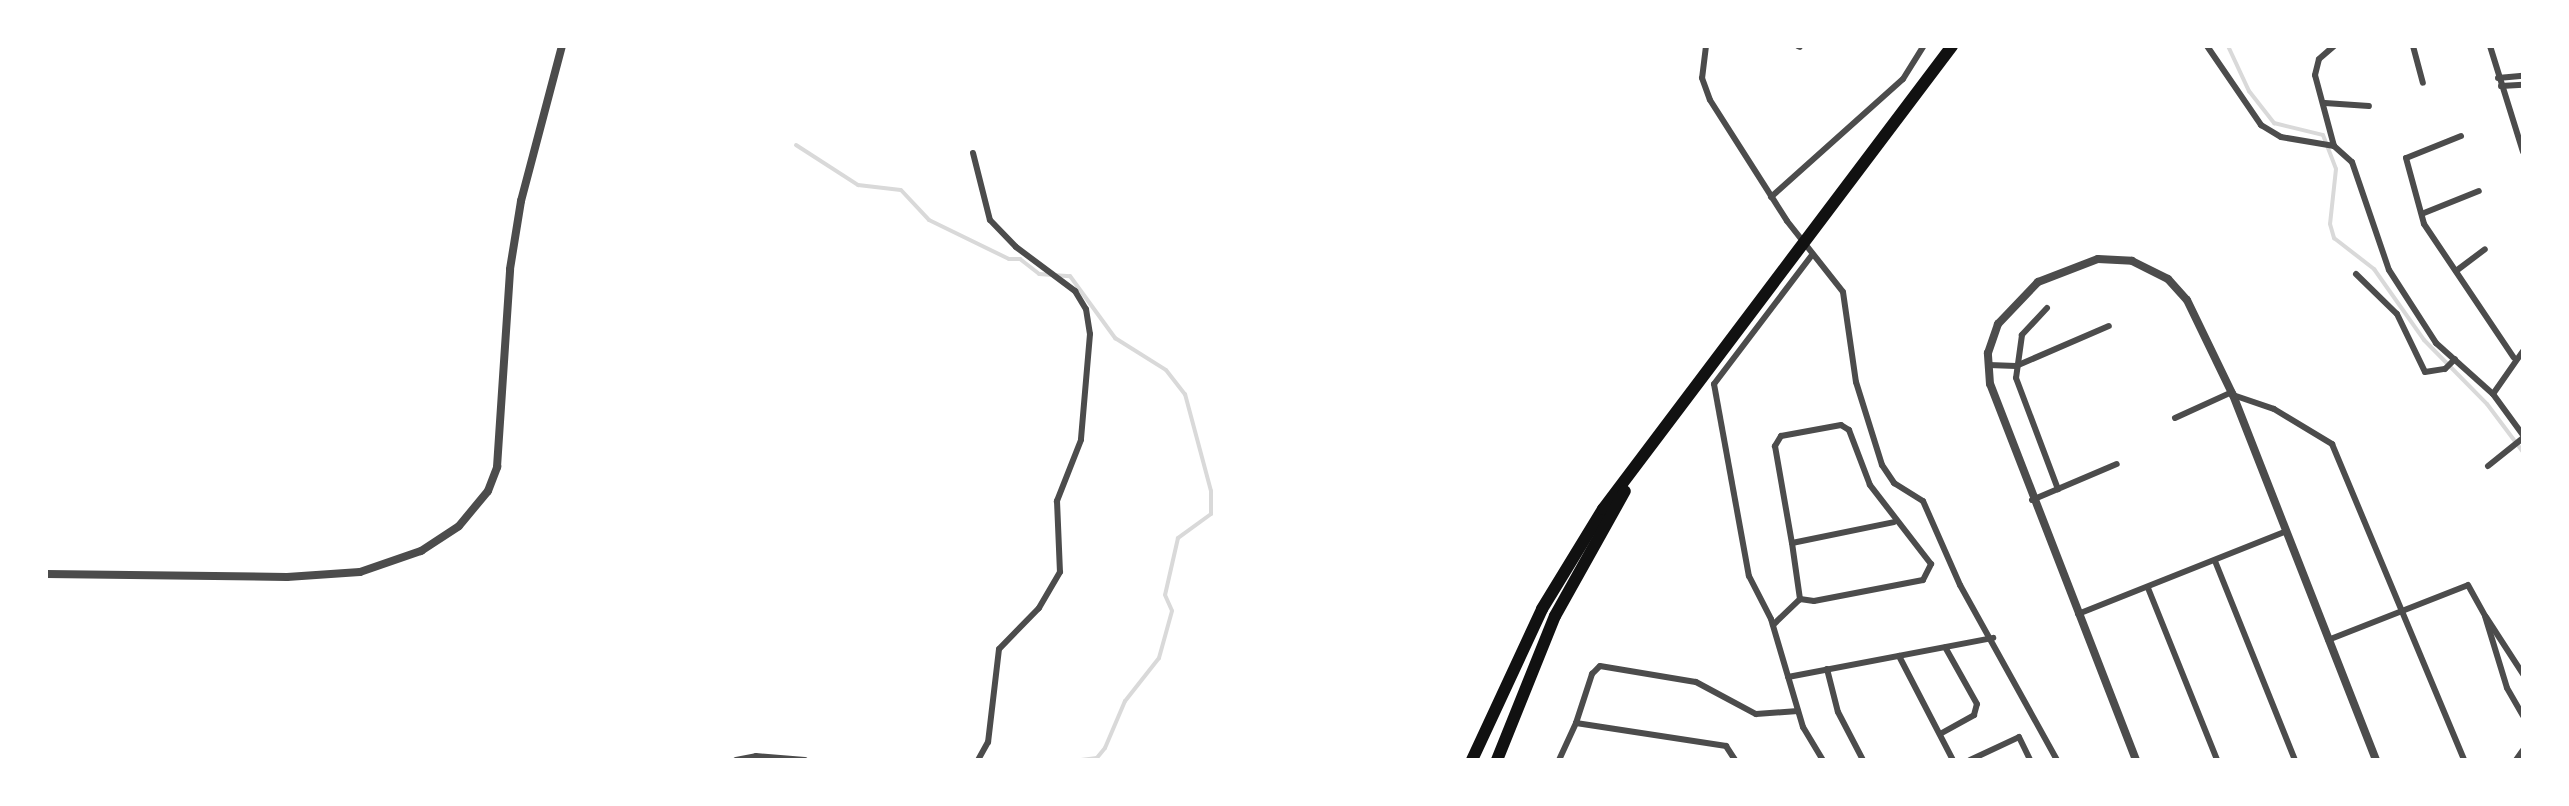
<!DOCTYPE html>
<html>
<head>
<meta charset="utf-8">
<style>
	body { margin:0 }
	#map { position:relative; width:2569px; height:806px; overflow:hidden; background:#fff; font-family:Mulish,sans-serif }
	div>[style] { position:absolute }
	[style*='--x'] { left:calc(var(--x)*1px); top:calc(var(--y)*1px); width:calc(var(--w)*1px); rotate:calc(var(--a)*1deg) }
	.stream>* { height:4px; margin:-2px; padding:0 2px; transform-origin:2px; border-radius:2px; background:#d9d9d9 }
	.minor>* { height:6px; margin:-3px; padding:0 3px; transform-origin:3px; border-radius:3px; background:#4c4c4c }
	.tertiary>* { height:8px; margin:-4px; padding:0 4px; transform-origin:4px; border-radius:4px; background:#4c4c4c }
	.motorway>* { height:12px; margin:-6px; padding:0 6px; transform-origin:6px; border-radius:6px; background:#111 }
	span { translate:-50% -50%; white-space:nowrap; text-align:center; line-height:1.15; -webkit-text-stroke:6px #fff; paint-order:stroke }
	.frame { position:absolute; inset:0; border:48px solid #fff; pointer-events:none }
</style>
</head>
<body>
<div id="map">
	<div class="stream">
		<div style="--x:2228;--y:46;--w:50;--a:65"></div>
		<div style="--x:2249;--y:91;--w:41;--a:52"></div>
		<div style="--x:2274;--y:123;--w:50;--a:13.8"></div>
		<div style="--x:2323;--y:135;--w:36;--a:69"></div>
		<div style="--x:2336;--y:169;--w:55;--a:96.2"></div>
		<div style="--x:2330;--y:224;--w:15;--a:74"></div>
		<div style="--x:2334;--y:238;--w:51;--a:37.8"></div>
		<div style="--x:2374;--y:269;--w:87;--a:54.8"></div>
		<div style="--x:2424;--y:340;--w:90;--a:45.5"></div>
		<div style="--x:2487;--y:404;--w:60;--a:53.1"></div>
		<div style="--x:796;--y:145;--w:74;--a:32.8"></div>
		<div style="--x:858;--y:185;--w:43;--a:6.6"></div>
		<div style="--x:901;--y:190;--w:41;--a:47"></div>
		<div style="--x:929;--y:220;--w:89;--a:26"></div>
		<div style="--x:1009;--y:259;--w:11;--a:0"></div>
		<div style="--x:1020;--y:259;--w:24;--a:38"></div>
		<div style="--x:1039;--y:274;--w:31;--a:4"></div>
		<div style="--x:1070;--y:276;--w:77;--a:54"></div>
		<div style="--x:1115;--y:338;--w:60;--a:32.1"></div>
		<div style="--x:1166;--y:370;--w:31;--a:52"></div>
		<div style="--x:1185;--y:394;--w:100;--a:75"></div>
		<div style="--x:1211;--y:491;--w:23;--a:90"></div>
		<div style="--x:1211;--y:514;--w:41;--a:144"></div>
		<div style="--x:1178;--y:538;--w:58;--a:102.8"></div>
		<div style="--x:1165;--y:595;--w:17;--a:66"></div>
		<div style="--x:1172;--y:611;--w:49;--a:105.5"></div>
		<div style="--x:1159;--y:658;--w:55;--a:128.3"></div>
		<div style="--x:1125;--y:701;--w:51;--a:113.1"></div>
		<div style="--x:1105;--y:748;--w:13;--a:129"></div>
		<div style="--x:1097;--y:758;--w:16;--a:173"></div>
	</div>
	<div class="minor">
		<div style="--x:1706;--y:46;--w:32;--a:97"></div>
		<div style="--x:1702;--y:78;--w:23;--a:70"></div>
		<div style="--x:1710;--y:100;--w:143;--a:57.5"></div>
		<div style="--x:1787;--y:221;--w:90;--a:51.7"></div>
		<div style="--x:1843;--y:292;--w:91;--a:81.8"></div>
		<div style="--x:1856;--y:382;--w:87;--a:72.6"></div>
		<div style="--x:1882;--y:465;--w:22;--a:56"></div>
		<div style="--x:1894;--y:483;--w:34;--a:32"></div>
		<div style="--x:1923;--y:501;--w:92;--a:66.2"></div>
		<div style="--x:1960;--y:585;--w:200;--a:61"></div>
		<div style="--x:1798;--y:46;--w:2;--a:27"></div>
		<div style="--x:2207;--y:46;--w:96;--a:55.6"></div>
		<div style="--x:2261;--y:125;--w:23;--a:31"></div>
		<div style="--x:2281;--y:137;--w:54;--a:9.6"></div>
		<div style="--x:2334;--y:146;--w:24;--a:42"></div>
		<div style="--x:2352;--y:162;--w:114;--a:71.1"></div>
		<div style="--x:2389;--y:270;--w:87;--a:57.2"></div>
		<div style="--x:2436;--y:343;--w:76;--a:41.8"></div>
		<div style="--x:2493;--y:394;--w:51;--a:53.8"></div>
		<div style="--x:2413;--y:46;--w:38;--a:75"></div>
		<div style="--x:2490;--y:46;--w:111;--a:72.7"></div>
		<div style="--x:2498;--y:78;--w:25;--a:-5"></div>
		<div style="--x:2501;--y:86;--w:22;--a:-3"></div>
		<div style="--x:2325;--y:103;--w:44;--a:3.9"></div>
		<div style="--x:2461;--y:136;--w:59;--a:158.2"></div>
		<div style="--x:2406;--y:158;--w:68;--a:74.7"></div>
		<div style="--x:2424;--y:224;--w:161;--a:56.1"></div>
		<div style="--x:2334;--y:146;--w:73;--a:-105"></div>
		<div style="--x:2315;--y:75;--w:16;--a:-76"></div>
		<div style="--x:2319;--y:59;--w:20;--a:-41"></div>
		<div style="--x:973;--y:153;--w:69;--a:75.8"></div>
		<div style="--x:990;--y:220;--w:37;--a:46"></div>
		<div style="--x:1016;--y:247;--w:74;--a:36.7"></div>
		<div style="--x:1075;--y:291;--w:21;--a:59"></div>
		<div style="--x:1086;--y:309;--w:25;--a:81"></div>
		<div style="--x:1090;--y:334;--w:106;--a:94.9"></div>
		<div style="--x:1081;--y:440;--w:66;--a:111.5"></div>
		<div style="--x:1057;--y:501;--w:71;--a:87.6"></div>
		<div style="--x:1060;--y:572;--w:42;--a:120.3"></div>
		<div style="--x:1039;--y:608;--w:57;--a:134.3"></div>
		<div style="--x:999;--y:649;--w:94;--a:96.7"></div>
		<div style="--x:988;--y:742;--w:21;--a:119"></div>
		<div style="--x:1771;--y:197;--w:177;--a:-41.8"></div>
		<div style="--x:1903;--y:79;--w:39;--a:-58"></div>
		<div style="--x:2424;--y:213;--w:59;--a:-21.8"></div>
		<div style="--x:1812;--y:255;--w:162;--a:127.2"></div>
		<div style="--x:1714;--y:384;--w:195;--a:79.7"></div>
		<div style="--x:1749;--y:576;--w:48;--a:62.9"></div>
		<div style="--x:1771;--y:619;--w:113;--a:73.5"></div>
		<div style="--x:1803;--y:727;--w:39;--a:59"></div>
		<div style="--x:2456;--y:271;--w:36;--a:-37"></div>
		<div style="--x:2356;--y:274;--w:57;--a:44.3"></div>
		<div style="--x:2397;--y:314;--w:64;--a:64.2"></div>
		<div style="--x:2425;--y:372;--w:20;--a:-9"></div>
		<div style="--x:2445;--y:369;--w:14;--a:-45"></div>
		<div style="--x:2047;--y:308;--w:37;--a:133"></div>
		<div style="--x:2022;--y:335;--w:43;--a:97.9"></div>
		<div style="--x:2016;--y:378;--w:119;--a:69.3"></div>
		<div style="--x:1989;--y:365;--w:27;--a:2"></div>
		<div style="--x:2016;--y:366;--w:101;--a:-23.3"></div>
		<div style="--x:2493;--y:394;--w:52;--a:-55.1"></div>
		<div style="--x:2233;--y:395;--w:43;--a:18.9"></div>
		<div style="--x:2274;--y:409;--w:68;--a:31.1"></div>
		<div style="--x:2332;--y:444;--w:342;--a:67.3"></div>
		<div style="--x:2175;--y:418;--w:63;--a:-24.5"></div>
		<div style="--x:2488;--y:466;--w:45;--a:-38.7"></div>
		<div style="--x:2032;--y:500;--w:92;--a:-23"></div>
		<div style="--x:1792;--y:543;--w:57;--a:81.9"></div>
		<div style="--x:2215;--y:561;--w:214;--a:68.1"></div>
		<div style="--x:2148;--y:588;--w:185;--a:68.1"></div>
		<div style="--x:2078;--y:614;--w:222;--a:-21.7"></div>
		<div style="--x:2486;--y:617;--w:68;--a:57"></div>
		<div style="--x:1773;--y:625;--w:37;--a:-44"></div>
		<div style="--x:1800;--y:599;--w:14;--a:8"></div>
		<div style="--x:1814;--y:601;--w:111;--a:-10.9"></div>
		<div style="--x:1923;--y:580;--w:18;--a:-63"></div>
		<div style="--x:1931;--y:564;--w:100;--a:-127.7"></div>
		<div style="--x:1870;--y:485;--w:59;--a:-110.9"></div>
		<div style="--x:1849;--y:430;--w:9;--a:-148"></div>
		<div style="--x:1841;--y:425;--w:61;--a:169.6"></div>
		<div style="--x:1781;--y:436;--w:12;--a:121"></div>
		<div style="--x:1775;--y:446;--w:98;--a:80.1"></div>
		<div style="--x:1792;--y:543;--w:104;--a:-11.6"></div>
		<div style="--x:2328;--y:640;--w:150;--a:-21.4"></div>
		<div style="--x:2468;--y:585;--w:35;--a:61"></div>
		<div style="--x:2485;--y:616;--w:75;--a:73"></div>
		<div style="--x:2507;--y:688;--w:32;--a:60"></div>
		<div style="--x:1899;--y:656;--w:117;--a:62.6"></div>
		<div style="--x:1827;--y:669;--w:44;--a:75.7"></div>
		<div style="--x:1838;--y:712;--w:54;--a:62.5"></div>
		<div style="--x:1788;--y:677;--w:209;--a:-10.8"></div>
		<div style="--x:1576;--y:723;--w:52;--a:-71.9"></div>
		<div style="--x:1592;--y:674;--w:11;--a:-45"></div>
		<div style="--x:1600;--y:666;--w:97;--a:9.5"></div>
		<div style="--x:1696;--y:682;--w:68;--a:28.1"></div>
		<div style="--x:1756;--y:714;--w:42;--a:-4.1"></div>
		<div style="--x:1940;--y:734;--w:39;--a:-29"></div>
		<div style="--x:1974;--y:715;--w:11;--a:-75"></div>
		<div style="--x:1977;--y:704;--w:65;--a:-119.3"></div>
		<div style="--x:736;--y:760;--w:20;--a:-11"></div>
		<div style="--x:756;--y:756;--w:49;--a:4.7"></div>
		<div style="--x:1559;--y:760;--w:41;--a:-65.3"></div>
		<div style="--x:1576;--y:723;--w:152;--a:8.7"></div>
		<div style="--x:1726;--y:746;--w:17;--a:57"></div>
		<div style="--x:1970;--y:760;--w:54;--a:-25.1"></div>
		<div style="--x:2019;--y:737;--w:25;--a:64"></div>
		<div style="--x:2516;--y:760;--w:12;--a:-55"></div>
	</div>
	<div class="tertiary">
		<div style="--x:46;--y:574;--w:241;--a:0.7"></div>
		<div style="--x:287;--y:577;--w:73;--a:-3.9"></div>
		<div style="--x:360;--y:572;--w:65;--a:-19"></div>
		<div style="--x:421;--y:551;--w:45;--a:-33.3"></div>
		<div style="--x:459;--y:526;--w:45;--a:-50.4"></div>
		<div style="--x:488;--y:491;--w:26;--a:-69"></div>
		<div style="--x:497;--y:467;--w:198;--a:-86.2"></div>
		<div style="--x:510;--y:269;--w:69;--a:-80.8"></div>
		<div style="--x:521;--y:201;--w:160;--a:-75.2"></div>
		<div style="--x:2136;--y:760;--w:403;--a:-111.2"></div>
		<div style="--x:1990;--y:384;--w:31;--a:-94"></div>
		<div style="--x:1988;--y:353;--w:31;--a:-71"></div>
		<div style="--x:1998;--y:324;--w:58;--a:-46.4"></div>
		<div style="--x:2038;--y:282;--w:64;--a:-21"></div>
		<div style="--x:2098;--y:259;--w:34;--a:3"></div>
		<div style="--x:2132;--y:261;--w:40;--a:26.6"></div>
		<div style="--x:2168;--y:279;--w:28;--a:48"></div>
		<div style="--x:2187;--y:300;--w:106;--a:64.2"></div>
		<div style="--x:2233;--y:395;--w:392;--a:68.6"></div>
	</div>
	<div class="motorway">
		<div style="--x:1472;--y:760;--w:166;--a:-65.1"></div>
		<div style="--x:1542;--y:609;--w:117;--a:-58.6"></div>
		<div style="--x:1603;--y:509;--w:580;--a:-52.99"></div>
		<div style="--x:1497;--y:760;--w:155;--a:-68.1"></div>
		<div style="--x:1555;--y:616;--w:143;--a:-60.8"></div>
	</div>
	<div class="frame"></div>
</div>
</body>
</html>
